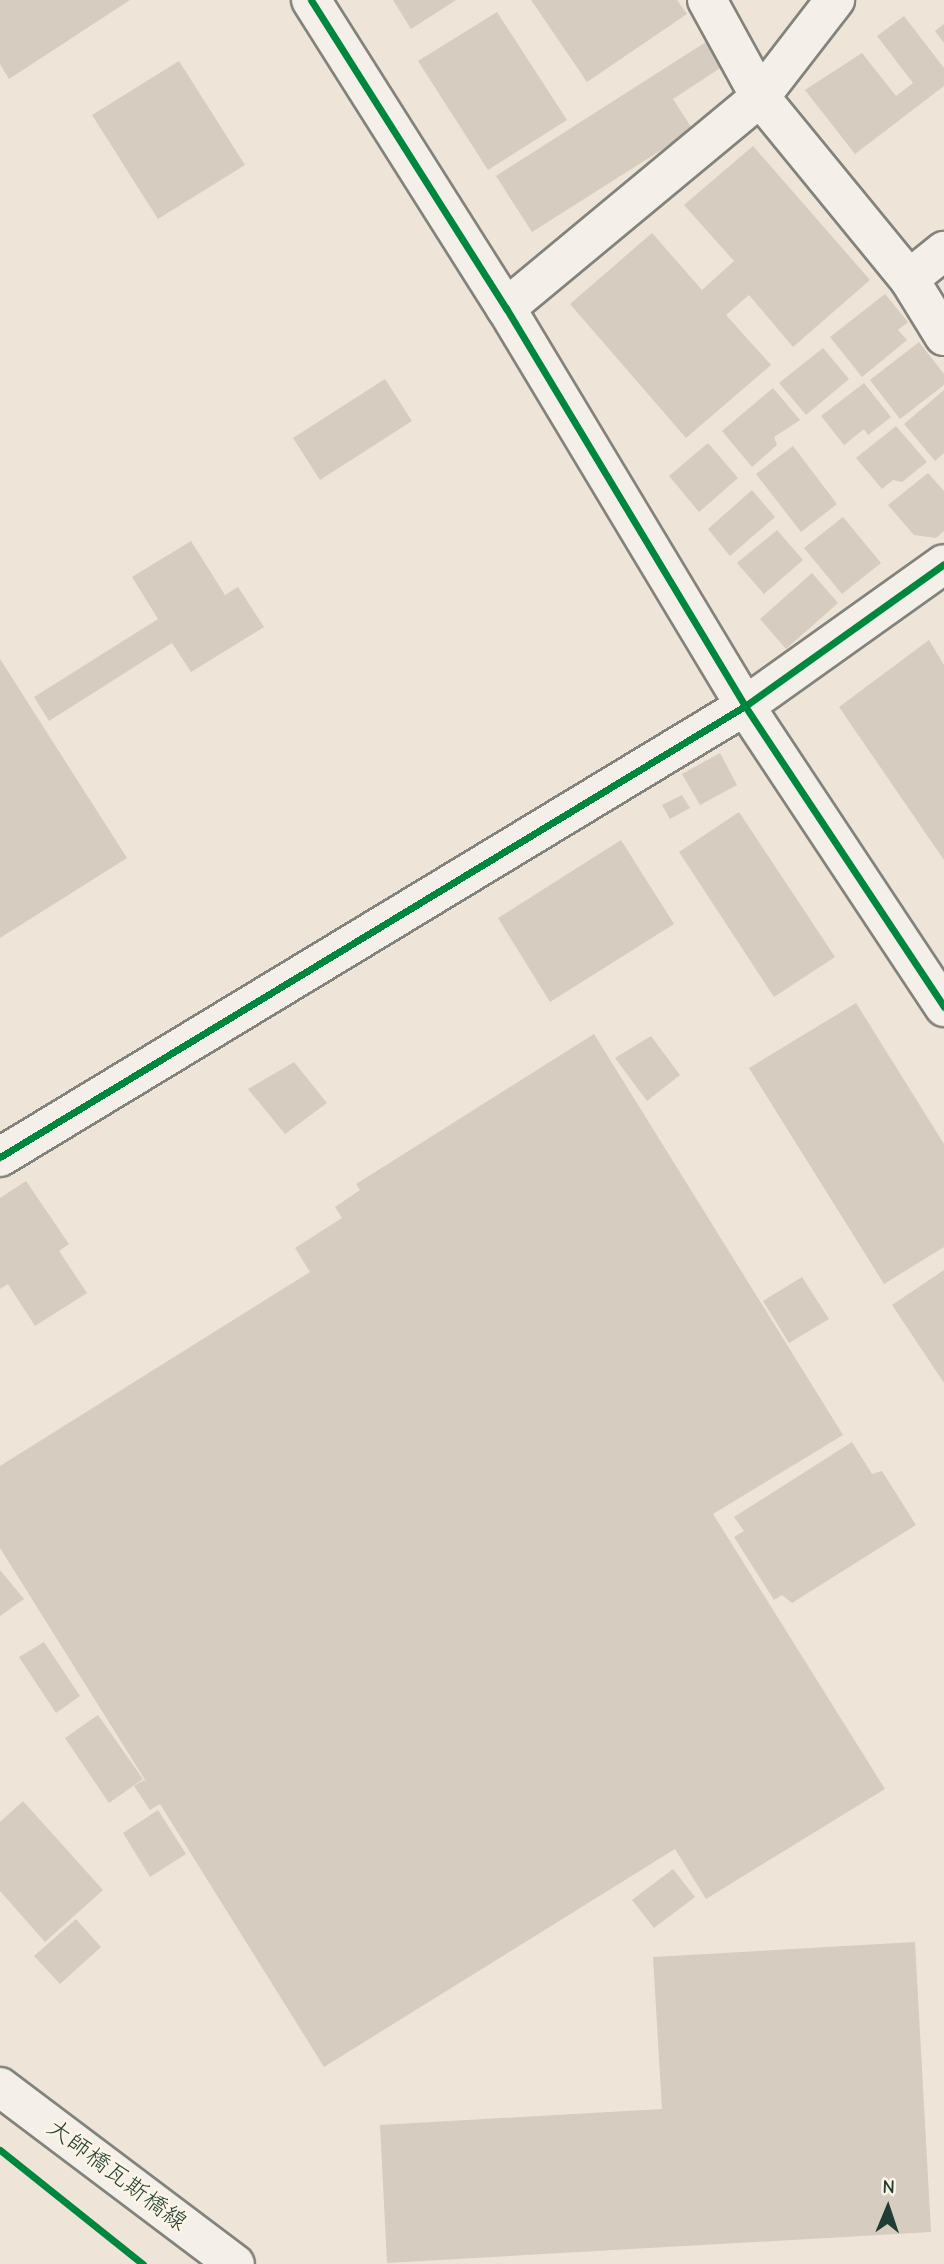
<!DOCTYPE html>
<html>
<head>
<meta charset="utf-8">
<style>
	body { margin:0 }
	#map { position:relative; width:944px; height:2264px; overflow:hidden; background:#eee5d8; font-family:"Comic Neue","Klee One",sans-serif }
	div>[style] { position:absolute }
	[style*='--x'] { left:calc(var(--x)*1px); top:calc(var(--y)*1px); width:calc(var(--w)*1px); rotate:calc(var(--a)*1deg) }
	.building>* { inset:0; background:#d6ccbf }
	.roads { filter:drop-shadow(2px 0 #82837c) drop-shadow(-2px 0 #82837c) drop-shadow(0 2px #82837c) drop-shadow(0 -2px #82837c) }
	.minor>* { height:38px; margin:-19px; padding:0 19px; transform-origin:19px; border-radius:19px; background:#f4f0e9 }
	.tertiary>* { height:38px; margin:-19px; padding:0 19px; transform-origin:19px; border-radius:19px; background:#f4f0e9 }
	.cycleway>* { height:7px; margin:-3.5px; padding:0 3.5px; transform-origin:3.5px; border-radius:3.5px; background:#00873e }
	span { translate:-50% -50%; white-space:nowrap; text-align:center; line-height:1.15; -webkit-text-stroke:5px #fcf5e5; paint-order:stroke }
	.street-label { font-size:24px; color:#1f3d34 }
	.north { position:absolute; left:853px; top:2173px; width:70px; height:70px; -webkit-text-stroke:5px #fcf5e5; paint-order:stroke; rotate:2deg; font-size:19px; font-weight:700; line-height:28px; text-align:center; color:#1f3d34 }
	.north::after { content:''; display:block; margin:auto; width:24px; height:32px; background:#1f3d34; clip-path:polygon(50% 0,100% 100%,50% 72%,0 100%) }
</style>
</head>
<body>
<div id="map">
	<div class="building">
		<div style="clip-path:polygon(0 0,130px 0,9px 79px,0 64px)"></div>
		<div style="clip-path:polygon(393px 0,456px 0,411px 29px)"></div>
		<div style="clip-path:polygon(531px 0,677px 0,687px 14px,587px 82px)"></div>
		<div style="clip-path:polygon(497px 12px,567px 120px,488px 170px,418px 61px)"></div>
		<div style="clip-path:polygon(904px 16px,944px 68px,944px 86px,855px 154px,805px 90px,862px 53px,896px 96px,913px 83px,877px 36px)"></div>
		<div style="clip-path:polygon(944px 24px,944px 43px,935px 31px)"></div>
		<div style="clip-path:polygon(709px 40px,725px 65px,673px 99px,693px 130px,532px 232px,496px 176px)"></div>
		<div style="clip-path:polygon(179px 61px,245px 165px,158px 219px,92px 115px)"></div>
		<div style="clip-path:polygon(753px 146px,870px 280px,793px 347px,749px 295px,726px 315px,771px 365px,686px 438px,570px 304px,652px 233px,702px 290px,734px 261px,684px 205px)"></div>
		<div style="clip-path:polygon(885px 294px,908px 322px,898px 330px,907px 340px,862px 377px,830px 337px)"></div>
		<div style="clip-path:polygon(919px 342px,944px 374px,944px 385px,900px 419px,870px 380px)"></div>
		<div style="clip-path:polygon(823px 348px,849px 379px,806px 415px,779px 383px)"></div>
		<div style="clip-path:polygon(385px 379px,412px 421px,320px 480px,293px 438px)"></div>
		<div style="clip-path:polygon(864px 383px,891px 417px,868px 435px,864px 429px,844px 445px,821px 416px)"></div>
		<div style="clip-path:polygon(773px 388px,800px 420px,774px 437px,777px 445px,752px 467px,722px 431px)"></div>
		<div style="clip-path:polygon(944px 390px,944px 453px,935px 461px,904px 424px)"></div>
		<div style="clip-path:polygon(896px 426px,927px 462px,902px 482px,893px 480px,882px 489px,856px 458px)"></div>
		<div style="clip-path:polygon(708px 443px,738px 478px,699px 512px,669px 476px)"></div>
		<div style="clip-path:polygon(793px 446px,837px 504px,801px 532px,756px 474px)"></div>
		<div style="clip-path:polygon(928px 473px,944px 491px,944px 531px,936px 538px,914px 535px,888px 505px)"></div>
		<div style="clip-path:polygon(752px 490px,775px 517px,730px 556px,708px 529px)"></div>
		<div style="clip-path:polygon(843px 517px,881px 563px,842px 594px,804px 548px)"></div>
		<div style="clip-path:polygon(777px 530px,803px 560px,764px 594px,737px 563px)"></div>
		<div style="clip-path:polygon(191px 541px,225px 595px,238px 587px,264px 627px,191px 672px,172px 643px,49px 721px,34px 697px,158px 619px,132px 577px)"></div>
		<div style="clip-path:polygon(812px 573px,838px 603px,786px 649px,760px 619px)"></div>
		<div style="clip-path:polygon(929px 640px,944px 665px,944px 860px,839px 707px)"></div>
		<div style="clip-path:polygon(0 659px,127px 858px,0 938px)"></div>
		<div style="clip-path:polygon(720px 753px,737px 785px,700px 805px,682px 774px)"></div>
		<div style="clip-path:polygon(682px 795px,690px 808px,670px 819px,662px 805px)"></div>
		<div style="clip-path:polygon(739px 812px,835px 957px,774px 997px,679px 852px)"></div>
		<div style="clip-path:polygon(621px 840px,674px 924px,550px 1002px,498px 918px)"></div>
		<div style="clip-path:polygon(856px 1003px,944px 1144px,944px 1247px,884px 1284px,749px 1068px)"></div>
		<div style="clip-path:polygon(594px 1034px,843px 1435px,713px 1514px,885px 1789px,706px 1899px,675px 1849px,324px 2067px,160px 1804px,150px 1810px,134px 1786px,144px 1780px,147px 1783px,0 1548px,0 1466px,310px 1272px,295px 1248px,342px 1218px,335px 1207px,360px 1190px,356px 1184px)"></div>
		<div style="clip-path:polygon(651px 1036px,680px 1075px,647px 1101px,615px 1058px)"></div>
		<div style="clip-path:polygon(294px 1062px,327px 1103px,285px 1134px,248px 1089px)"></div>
		<div style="clip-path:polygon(26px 1181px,69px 1244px,59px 1251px,87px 1293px,35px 1326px,8px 1284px,0 1289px,0 1198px)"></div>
		<div style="clip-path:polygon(944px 1270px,944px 1383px,892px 1305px)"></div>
		<div style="clip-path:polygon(802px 1277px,829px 1319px,789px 1343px,763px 1301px)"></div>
		<div style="clip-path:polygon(852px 1442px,872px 1474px,882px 1471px,916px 1525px,792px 1603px,782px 1595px,774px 1600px,734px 1537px,744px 1531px,734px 1517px)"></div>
		<div style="clip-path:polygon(0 1570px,24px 1599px,0 1616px)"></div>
		<div style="clip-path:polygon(44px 1642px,80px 1696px,56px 1713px,19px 1657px)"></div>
		<div style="clip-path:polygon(98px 1715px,143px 1779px,109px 1803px,65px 1738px)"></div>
		<div style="clip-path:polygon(23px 1801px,103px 1890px,45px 1942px,0 1891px,0 1822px)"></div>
		<div style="clip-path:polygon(158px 1810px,186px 1854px,150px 1877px,123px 1833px)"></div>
		<div style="clip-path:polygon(673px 1869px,695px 1897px,654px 1928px,632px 1900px)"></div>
		<div style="clip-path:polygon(76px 1919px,101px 1947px,60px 1984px,34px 1956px)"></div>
		<div style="clip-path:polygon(915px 1942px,931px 2232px,387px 2263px,380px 2125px,662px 2109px,653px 1957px)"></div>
	</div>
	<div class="roads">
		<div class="minor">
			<div style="--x:311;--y:0;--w:365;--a:57.7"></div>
			<div style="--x:506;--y:308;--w:330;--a:-39.7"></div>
			<div style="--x:760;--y:97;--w:123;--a:-52.3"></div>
			<div style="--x:707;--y:0;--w:111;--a:61.3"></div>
			<div style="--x:760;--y:97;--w:235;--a:50.7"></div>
			<div style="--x:909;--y:279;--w:67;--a:58.4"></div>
			<div style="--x:909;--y:279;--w:45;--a:-38.7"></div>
			<div style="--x:0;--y:1157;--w:871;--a:-31.19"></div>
			<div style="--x:745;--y:706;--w:244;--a:-35.5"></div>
		</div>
		<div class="tertiary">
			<div style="--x:506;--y:308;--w:464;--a:59"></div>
			<div style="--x:745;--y:706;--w:361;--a:56.5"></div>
			<div style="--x:0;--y:2087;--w:294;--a:37"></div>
		</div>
	</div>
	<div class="cycleway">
		<div style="--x:311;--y:0;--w:365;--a:57.7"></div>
		<div style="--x:506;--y:308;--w:464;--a:59"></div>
		<div style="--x:745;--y:706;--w:361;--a:56.5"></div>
		<div style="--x:0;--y:1157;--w:871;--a:-31.19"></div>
		<div style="--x:745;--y:706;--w:244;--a:-35.5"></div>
		<div style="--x:0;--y:2150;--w:183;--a:38.6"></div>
	</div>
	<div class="street-label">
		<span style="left:117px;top:2175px;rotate:37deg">大師橋瓦斯橋線</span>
	</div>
	<div class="north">N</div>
</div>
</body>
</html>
